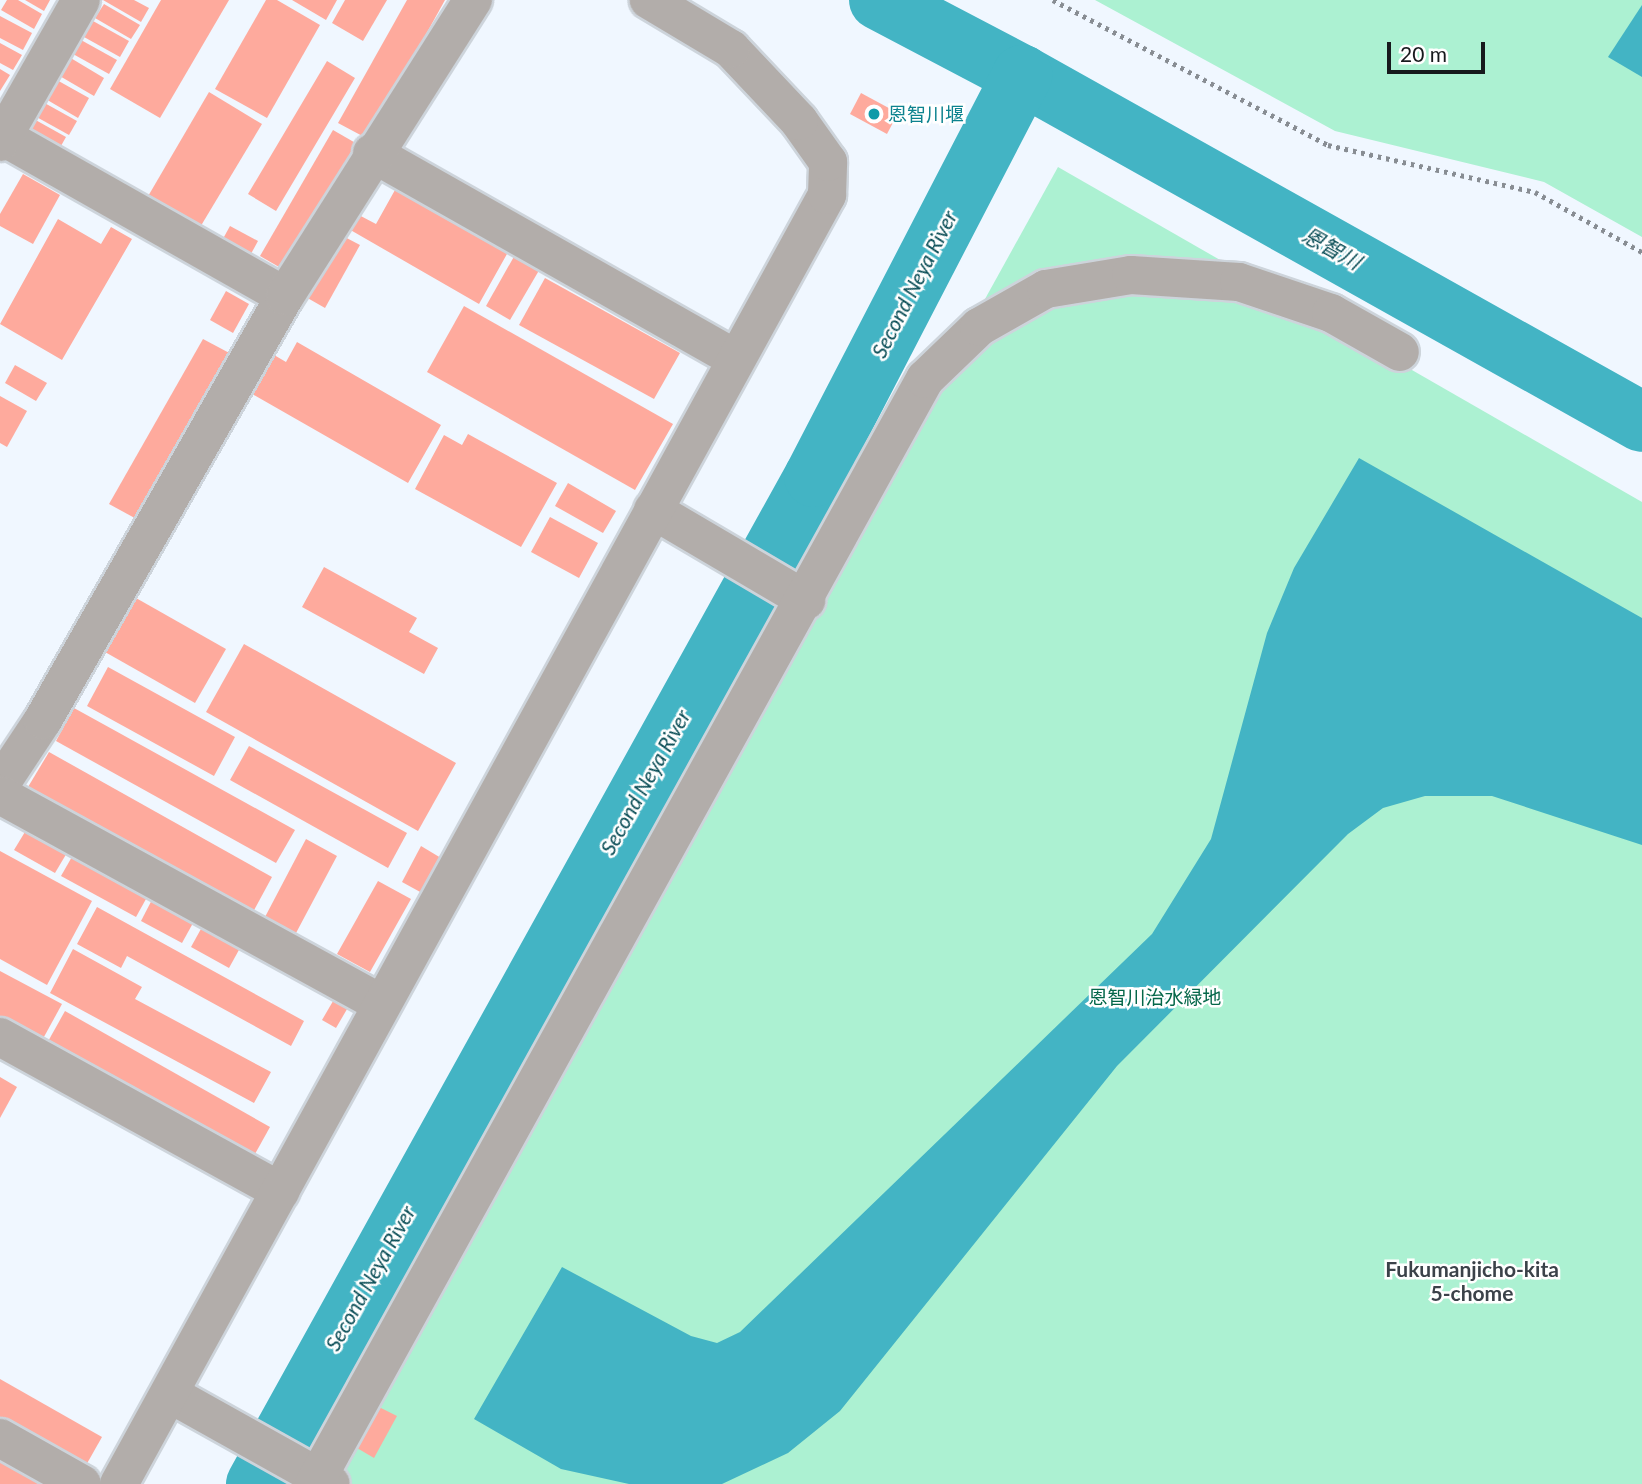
<!DOCTYPE html>
<html>
<head>
<meta charset="utf-8">
<style>
	body { margin:0 }
	#map { position:relative; width:1642px; height:1484px; overflow:hidden; background:#f0f7ff; font-family:Lato,"Noto Sans JP",sans-serif }
	div>[style] { position:absolute }
	[style*='--x'] { left:calc(var(--x)*1px); top:calc(var(--y)*1px); width:calc(var(--w)*1px); rotate:calc(var(--a)*1deg) }
	.green>* { inset:0; background:#acf1d2 }
	.water>* { inset:0; background:#43b4c4 }
	.river>* { height:60px; margin:-30px; padding:0 30px; transform-origin:30px; border-radius:30px; background:#43b4c4 }
	.building>* { inset:0; background:#feaa9d }
	.path>* { height:4.5px; margin-top:-2.25px; transform-origin:0; background:repeating-linear-gradient(90deg,#888d93 0 3.5px,transparent 0 8.5px) }
	.roads { filter:drop-shadow(2px 0 #cdd4db) drop-shadow(-2px 0 #cdd4db) drop-shadow(0 2px #cdd4db) drop-shadow(0 -2px #cdd4db) }
	.minor>* { height:38px; margin:-19px; padding:0 19px; transform-origin:19px; border-radius:19px; background:#b2adaa }
	.dots>* { width:19px; height:19px; translate:-50% -50%; box-sizing:border-box; border:4px solid #fff; border-radius:50% }
	span { translate:-50% -50%; white-space:nowrap; text-align:center; line-height:1.15; -webkit-text-stroke:5px #fff; paint-order:stroke }
	.culture-label { font-size:19px; color:#0d838f }
	.left { translate:0 -50%; text-align:left }
	.park-label { font-size:19px; color:#046749 }
	.water-label { font-size:21px; color:#094d56; font-style:italic }
	.neighbourhood-label { font-size:21px; color:#3b4249; font-weight:700 }
	.scale { position:absolute; left:1387px; top:42px; width:98px; height:32px; box-sizing:border-box; border:4px solid #171a1d; border-top:0; padding-left:9px; font-size:21px; line-height:24px; white-space:nowrap; color:#171a1d; -webkit-text-stroke:5px #fff; paint-order:stroke }
</style>
</head>
<body>
<div id="map">
	<div class="green">
		<div style="clip-path:polygon(1095px 0,1642px 0,1642px 237px,1544px 182px,1335px 131px)"></div>
		<div style="clip-path:polygon(1058px 167px,1642px 502px,1642px 1484px,351px 1484px,338px 1469px)"></div>
	</div>
	<div class="water">
		<div style="clip-path:polygon(1642px 5px,1642px 77px,1608px 57px)"></div>
		<div style="clip-path:polygon(1359px 458px,1642px 618px,1642px 845px,1492px 796px,1425px 796px,1383px 808px,1348px 834px,1117px 1066px,840px 1411px,788px 1453px,722px 1484px,629px 1484px,561px 1469px,474px 1419px,562px 1267px,691px 1336px,717px 1343px,740px 1332px,1152px 934px,1211px 839px,1267px 633px,1294px 568px)"></div>
	</div>
	<div class="river">
		<div style="--x:879;--y:0;--w:161;--a:27.7"></div>
		<div style="--x:1022;--y:75;--w:710;--a:29.23"></div>
		<div style="--x:256;--y:1484;--w:1151;--a:-61.01"></div>
		<div style="--x:814;--y:477;--w:453;--a:-62.6"></div>
	</div>
	<div class="building">
		<div style="clip-path:polygon(7px 0,18px 0,42px 14px,34px 29px,1px 10px)"></div>
		<div style="clip-path:polygon(25px 0,50px 0,44px 11px)"></div>
		<div style="clip-path:polygon(103px 0,134px 0,149px 8px,141px 22px)"></div>
		<div style="clip-path:polygon(161px 0,229px 0,160px 118px,110px 89px)"></div>
		<div style="clip-path:polygon(266px 0,277px 0,320px 25px,267px 118px,215px 89px)"></div>
		<div style="clip-path:polygon(292px 0,337px 0,326px 20px)"></div>
		<div style="clip-path:polygon(345px 0,387px 0,363px 41px,332px 23px)"></div>
		<div style="clip-path:polygon(407px 0,445px 0,368px 139px,338px 123px)"></div>
		<div style="clip-path:polygon(104px 4px,140px 25px,131px 39px,95px 18px)"></div>
		<div style="clip-path:polygon(0 16px,32px 33px,23px 50px,0 38px)"></div>
		<div style="clip-path:polygon(93px 21px,129px 41px,120px 57px,84px 37px)"></div>
		<div style="clip-path:polygon(81px 40px,117px 60px,109px 74px,73px 54px)"></div>
		<div style="clip-path:polygon(0 43px,22px 55px,13px 70px,0 63px)"></div>
		<div style="clip-path:polygon(69px 57px,104px 78px,94px 96px,58px 75px)"></div>
		<div style="clip-path:polygon(327px 61px,355px 78px,276px 211px,248px 194px)"></div>
		<div style="clip-path:polygon(0 69px,10px 75px,0 91px)"></div>
		<div style="clip-path:polygon(55px 79px,89px 98px,78px 118px,44px 98px)"></div>
		<div style="clip-path:polygon(209px 92px,262px 124px,199px 229px,147px 198px)"></div>
		<div style="clip-path:polygon(861px 93px,898px 113px,887px 134px,850px 114px)"></div>
		<div style="clip-path:polygon(41px 101px,77px 121px,69px 135px,33px 115px)"></div>
		<div style="clip-path:polygon(32px 118px,66px 137px,57px 153px,24px 134px)"></div>
		<div style="clip-path:polygon(333px 130px,359px 145px,286px 271px,260px 256px)"></div>
		<div style="clip-path:polygon(23px 174px,60px 195px,33px 244px,0 226px,0 214px)"></div>
		<div style="clip-path:polygon(400px 181px,512px 245px,479px 304px,347px 228px,355px 213px,376px 224px)"></div>
		<div style="clip-path:polygon(58px 219px,101px 244px,111px 227px,132px 239px,62px 360px,0 324px)"></div>
		<div style="clip-path:polygon(230px 226px,258px 241px,247px 261px,219px 246px)"></div>
		<div style="clip-path:polygon(339px 234px,360px 245px,325px 308px,304px 296px)"></div>
		<div style="clip-path:polygon(516px 253px,541px 267px,510px 320px,486px 306px)"></div>
		<div style="clip-path:polygon(545px 278px,680px 353px,654px 399px,519px 325px)"></div>
		<div style="clip-path:polygon(226px 291px,249px 304px,233px 333px,210px 320px)"></div>
		<div style="clip-path:polygon(464px 306px,673px 424px,635px 490px,427px 372px)"></div>
		<div style="clip-path:polygon(203px 339px,235px 356px,142px 522px,109px 504px)"></div>
		<div style="clip-path:polygon(297px 342px,441px 425px,408px 483px,247px 391px,269px 352px,286px 362px)"></div>
		<div style="clip-path:polygon(15px 365px,47px 383px,36px 401px,5px 383px)"></div>
		<div style="clip-path:polygon(0 396px,27px 411px,7px 447px,0 443px)"></div>
		<div style="clip-path:polygon(468px 434px,557px 483px,521px 547px,415px 489px,444px 435px,462px 445px)"></div>
		<div style="clip-path:polygon(568px 483px,616px 511px,603px 533px,555px 506px)"></div>
		<div style="clip-path:polygon(550px 517px,598px 543px,579px 578px,531px 552px)"></div>
		<div style="clip-path:polygon(324px 567px,417px 618px,409px 632px,438px 648px,424px 674px,302px 607px)"></div>
		<div style="clip-path:polygon(136px 598px,226px 649px,195px 703px,105px 652px)"></div>
		<div style="clip-path:polygon(244px 644px,456px 763px,418px 831px,206px 712px)"></div>
		<div style="clip-path:polygon(108px 667px,235px 737px,214px 776px,87px 706px)"></div>
		<div style="clip-path:polygon(74px 708px,295px 830px,276px 863px,56px 741px)"></div>
		<div style="clip-path:polygon(249px 746px,407px 833px,388px 868px,230px 780px)"></div>
		<div style="clip-path:polygon(49px 752px,272px 877px,252px 914px,28px 787px)"></div>
		<div style="clip-path:polygon(31px 822px,71px 846px,55px 873px,14px 850px)"></div>
		<div style="clip-path:polygon(306px 839px,337px 856px,296px 933px,265px 917px)"></div>
		<div style="clip-path:polygon(421px 846px,441px 858px,422px 893px,402px 882px)"></div>
		<div style="clip-path:polygon(77px 848px,151px 890px,136px 917px,61px 876px)"></div>
		<div style="clip-path:polygon(0 851px,92px 901px,47px 985px,0 959px)"></div>
		<div style="clip-path:polygon(378px 881px,411px 899px,370px 972px,337px 954px)"></div>
		<div style="clip-path:polygon(156px 892px,198px 914px,182px 943px,141px 921px)"></div>
		<div style="clip-path:polygon(97px 907px,304px 1021px,291px 1046px,127px 956px,121px 968px,77px 944px)"></div>
		<div style="clip-path:polygon(207px 918px,245px 939px,229px 968px,191px 947px)"></div>
		<div style="clip-path:polygon(73px 949px,142px 987px,135px 999px,271px 1072px,254px 1103px,50px 993px)"></div>
		<div style="clip-path:polygon(0 971px,62px 1004px,39px 1046px,0 1025px)"></div>
		<div style="clip-path:polygon(336px 996px,350px 1004px,336px 1028px,322px 1020px)"></div>
		<div style="clip-path:polygon(65px 1011px,270px 1127px,251px 1161px,46px 1045px)"></div>
		<div style="clip-path:polygon(0 1077px,17px 1087px,0 1118px)"></div>
		<div style="clip-path:polygon(0 1379px,102px 1437px,85px 1467px,0 1419px)"></div>
		<div style="clip-path:polygon(379px 1407px,397px 1416px,374px 1458px,357px 1448px)"></div>
		<div style="clip-path:polygon(0 1448px,65px 1484px,0 1484px)"></div>
	</div>
	<div class="path">
		<div style="--x:1053;--y:0;--w:311;--a:27.8"></div>
		<div style="--x:1328;--y:145;--w:212;--a:12.8"></div>
		<div style="--x:1535;--y:192;--w:123;--a:29.3"></div>
	</div>
	<div class="roads">
		<div class="minor">
			<div style="--x:0;--y:135;--w:327;--a:29.5"></div>
			<div style="--x:0;--y:142;--w:163;--a:-60.3"></div>
			<div style="--x:372;--y:153;--w:418;--a:29.5"></div>
			<div style="--x:653;--y:510;--w:178;--a:30.5"></div>
			<div style="--x:0;--y:785;--w:78;--a:-56.5"></div>
			<div style="--x:43;--y:720;--w:488;--a:-60.3"></div>
			<div style="--x:285;--y:296;--w:351;--a:-57.6"></div>
			<div style="--x:0;--y:795;--w:435;--a:28.7"></div>
			<div style="--x:0;--y:1037;--w:320;--a:28.8"></div>
			<div style="--x:170;--y:1394;--w:184;--a:29.2"></div>
			<div style="--x:0;--y:1438;--w:94;--a:29.3"></div>
			<div style="--x:119;--y:1484;--w:1471;--a:-61.22"></div>
			<div style="--x:827;--y:195;--w:33;--a:-88"></div>
			<div style="--x:828;--y:162;--w:50;--a:-125.3"></div>
			<div style="--x:799;--y:121;--w:99;--a:-133.4"></div>
			<div style="--x:731;--y:49;--w:96;--a:-149.1"></div>
			<div style="--x:314;--y:1484;--w:1263;--a:-61.06"></div>
			<div style="--x:925;--y:379;--w:75;--a:-43.9"></div>
			<div style="--x:979;--y:327;--w:77;--a:-29.6"></div>
			<div style="--x:1046;--y:289;--w:86;--a:-9.4"></div>
			<div style="--x:1131;--y:275;--w:108;--a:3.7"></div>
			<div style="--x:1239;--y:282;--w:97;--a:18.6"></div>
			<div style="--x:1331;--y:313;--w:79;--a:29.5"></div>
		</div>
	</div>
	<div class="dots">
		<div style="left:874px;top:114px;background:#0f9aa8"></div>
	</div>
	<div class="culture-label">
		<span class="left" style="left:888px;top:114px">恩智川堰</span>
	</div>
	<div class="park-label">
		<span style="left:1155px;top:997px">恩智川治水緑地</span>
	</div>
	<div class="water-label">
		<span style="left:1332px;top:248px;rotate:29deg">恩智川</span>
		<span style="left:914px;top:284px;rotate:-63deg">Second Neya River</span>
		<span style="left:645px;top:782px;rotate:-61deg">Second Neya River</span>
		<span style="left:370px;top:1278px;rotate:-61deg">Second Neya River</span>
	</div>
	<div class="neighbourhood-label">
		<span style="left:1472px;top:1281px">Fukumanjicho-kita<br>5-chome</span>
	</div>
	<div class="scale">20 m</div>
</div>
</body>
</html>
